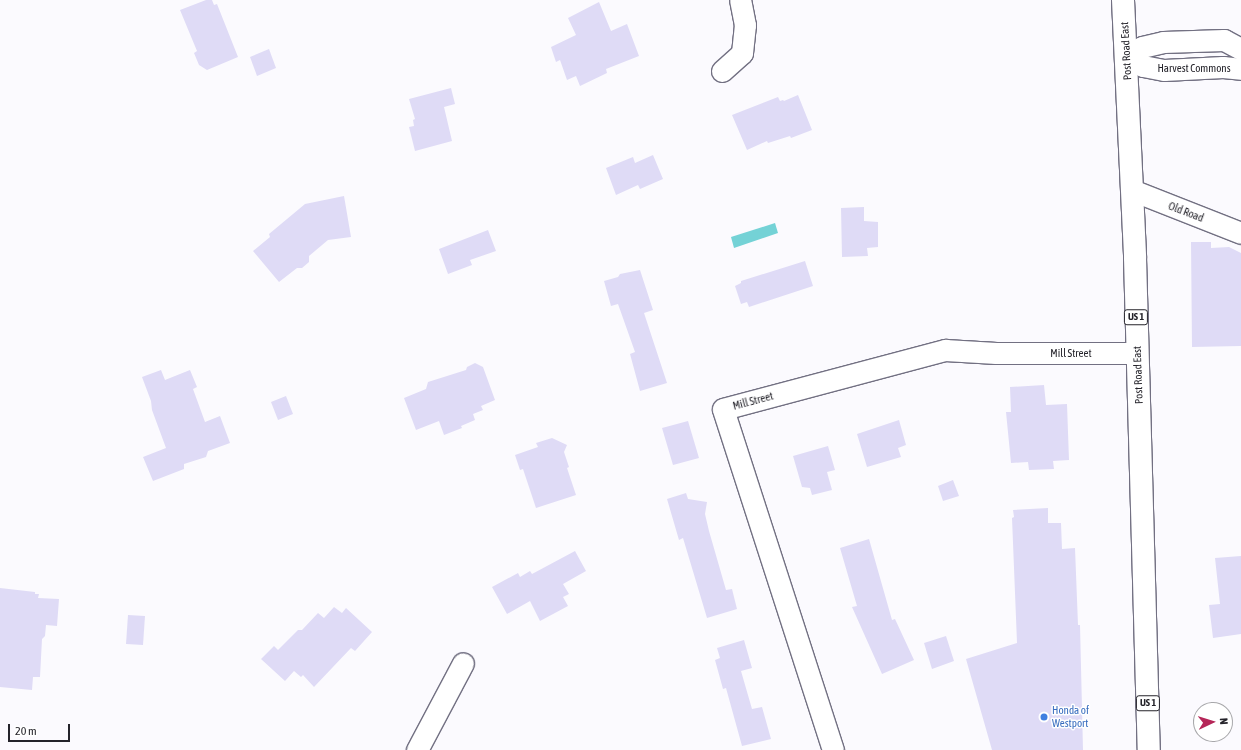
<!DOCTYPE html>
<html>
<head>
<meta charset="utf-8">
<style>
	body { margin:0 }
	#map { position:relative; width:1241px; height:750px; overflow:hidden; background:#fbfafe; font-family:"Asap Condensed",sans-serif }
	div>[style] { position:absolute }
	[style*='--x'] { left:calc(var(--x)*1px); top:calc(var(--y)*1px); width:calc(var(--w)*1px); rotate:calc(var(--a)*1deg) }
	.water>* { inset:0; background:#74d2d6 }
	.building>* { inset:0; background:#dfdbf6 }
	.roads { filter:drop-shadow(1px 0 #727082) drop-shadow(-1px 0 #727082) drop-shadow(0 1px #727082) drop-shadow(0 -1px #727082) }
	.minor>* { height:21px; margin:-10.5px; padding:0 10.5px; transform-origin:10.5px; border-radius:10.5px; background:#fff }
	.major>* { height:22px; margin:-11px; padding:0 11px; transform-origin:11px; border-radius:11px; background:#fff }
	.dots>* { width:11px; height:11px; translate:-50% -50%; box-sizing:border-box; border:2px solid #fff; border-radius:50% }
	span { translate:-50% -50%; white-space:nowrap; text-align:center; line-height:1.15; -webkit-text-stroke:3px #fff; paint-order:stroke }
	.shield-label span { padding:1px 3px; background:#fff; border:1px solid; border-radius:3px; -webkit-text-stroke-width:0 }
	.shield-label { font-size:10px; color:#24232a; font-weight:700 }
	.street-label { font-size:11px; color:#24232a }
	.shop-label { font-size:11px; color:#366cbe }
	.left { translate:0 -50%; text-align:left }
	.north { position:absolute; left:1193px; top:702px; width:40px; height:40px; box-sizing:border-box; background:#fff; border:1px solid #a7a7aa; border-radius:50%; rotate:86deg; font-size:11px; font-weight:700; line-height:16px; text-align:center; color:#24232a }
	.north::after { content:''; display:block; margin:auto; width:14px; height:18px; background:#b52658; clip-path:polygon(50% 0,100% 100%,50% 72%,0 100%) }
	.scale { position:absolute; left:8px; top:724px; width:62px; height:18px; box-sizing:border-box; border:2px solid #24232a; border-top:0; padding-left:5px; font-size:12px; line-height:14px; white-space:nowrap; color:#24232a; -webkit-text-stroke:3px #fff; paint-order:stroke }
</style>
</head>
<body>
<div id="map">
	<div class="water">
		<div style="clip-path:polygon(775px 223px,778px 233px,734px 248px,731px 237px)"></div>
	</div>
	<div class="building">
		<div style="clip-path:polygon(206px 0,212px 0,214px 5px,217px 4px,238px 57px,207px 70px,199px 65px,194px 53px,197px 51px,180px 10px)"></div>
		<div style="clip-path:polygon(599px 2px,611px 31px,627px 24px,639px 56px,606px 69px,607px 73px,580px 86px,576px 76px,567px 80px,560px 60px,556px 62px,551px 47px,576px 35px,568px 18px)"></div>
		<div style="clip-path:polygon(269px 49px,276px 68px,257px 76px,250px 57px)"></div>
		<div style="clip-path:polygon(451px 88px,455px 104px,444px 107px,452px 141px,415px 151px,409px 127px,414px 126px,413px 120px,415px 119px,409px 99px)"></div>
		<div style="clip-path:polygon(798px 95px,812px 130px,791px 138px,790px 136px,768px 143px,767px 141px,747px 150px,732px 115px,778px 97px,780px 101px,783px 100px,784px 101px)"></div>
		<div style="clip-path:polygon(653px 155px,663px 179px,640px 189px,638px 185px,616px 195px,606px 168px,633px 157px,635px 163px)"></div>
		<div style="clip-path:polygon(344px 196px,351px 237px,328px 240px,309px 256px,309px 262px,302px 268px,297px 268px,279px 282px,253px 251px,270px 237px,269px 234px,305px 204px)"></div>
		<div style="clip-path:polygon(864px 207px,864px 221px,878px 222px,878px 247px,867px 248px,868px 256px,842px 257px,841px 208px)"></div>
		<div style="clip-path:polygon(488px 230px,496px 251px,470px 260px,472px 265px,448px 274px,439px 249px)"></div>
		<div style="clip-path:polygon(1191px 242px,1211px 242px,1211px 248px,1229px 247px,1241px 253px,1241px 346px,1192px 347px)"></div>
		<div style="clip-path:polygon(805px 261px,813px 286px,749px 307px,747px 302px,741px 304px,735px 286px,741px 283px,741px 281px)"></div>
		<div style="clip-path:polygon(640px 270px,653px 310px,644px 313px,667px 383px,640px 391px,630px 354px,635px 352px,618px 304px,611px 306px,604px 281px,618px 277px,620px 274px)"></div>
		<div style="clip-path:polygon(475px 363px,483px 367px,495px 400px,481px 406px,483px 410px,473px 414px,475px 420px,461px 426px,462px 428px,444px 435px,439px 421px,416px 430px,404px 398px,426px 389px,428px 382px,466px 370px,467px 367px)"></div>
		<div style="clip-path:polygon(161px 370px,165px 380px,190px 370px,197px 387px,193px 389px,205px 422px,220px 416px,230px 443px,208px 451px,206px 457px,184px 464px,184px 469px,153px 481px,143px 457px,166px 448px,152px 410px,151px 401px,142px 377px)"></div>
		<div style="clip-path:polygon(1044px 385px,1046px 405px,1067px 404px,1069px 460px,1053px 461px,1054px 469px,1029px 470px,1028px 462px,1011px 463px,1006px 412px,1011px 412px,1010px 387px)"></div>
		<div style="clip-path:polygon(286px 396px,293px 414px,278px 420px,271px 402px)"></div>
		<div style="clip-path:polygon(899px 420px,906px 445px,898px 448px,901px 457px,867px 467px,857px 434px)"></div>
		<div style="clip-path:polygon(688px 421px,699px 458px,673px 465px,662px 428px)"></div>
		<div style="clip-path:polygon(552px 438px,567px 445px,564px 452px,569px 467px,567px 468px,576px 495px,536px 508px,523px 469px,520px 470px,515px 455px,538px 447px,536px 443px)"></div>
		<div style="clip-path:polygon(828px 446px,835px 470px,827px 472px,832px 490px,812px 495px,810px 488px,802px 487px,793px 456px)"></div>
		<div style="clip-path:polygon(953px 480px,959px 496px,943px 501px,938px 486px)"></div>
		<div style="clip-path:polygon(686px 493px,688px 499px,707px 502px,705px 514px,709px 531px,726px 590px,732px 589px,737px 609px,707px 618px,683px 538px,679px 540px,667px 499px)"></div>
		<div style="clip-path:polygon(1048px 508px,1048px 523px,1061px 523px,1062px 549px,1075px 548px,1078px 625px,1080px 625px,1083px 750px,992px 750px,966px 659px,1017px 643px,1012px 518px,1014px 517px,1013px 510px)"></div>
		<div style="clip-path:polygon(869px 539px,892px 620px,895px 619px,914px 660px,882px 674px,852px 607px,857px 606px,840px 548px)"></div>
		<div style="clip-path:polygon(575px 551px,586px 571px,563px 584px,569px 594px,563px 597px,568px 606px,540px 621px,530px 601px,507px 614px,492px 587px,518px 573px,520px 577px,530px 571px,532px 574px)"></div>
		<div style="clip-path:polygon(1241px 556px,1241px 634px,1213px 638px,1209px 605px,1220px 604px,1215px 558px)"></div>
		<div style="clip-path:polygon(0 588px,35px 592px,35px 594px,39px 594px,38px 598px,59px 599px,57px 626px,46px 625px,45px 636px,42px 639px,40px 677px,33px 677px,32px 690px,0 687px)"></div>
		<div style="clip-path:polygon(334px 607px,342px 613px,346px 608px,372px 632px,355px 651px,351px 648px,314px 687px,303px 675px,301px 677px,294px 671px,285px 681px,261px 659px,274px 646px,278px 650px,298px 630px,302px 630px,318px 613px,324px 618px)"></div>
		<div style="clip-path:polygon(128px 615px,145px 616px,143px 645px,126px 644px)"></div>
		<div style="clip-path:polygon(946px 636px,954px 661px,932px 669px,924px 643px)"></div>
		<div style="clip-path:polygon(744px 640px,752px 668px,741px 671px,752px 709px,762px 707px,771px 739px,742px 746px,726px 688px,723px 689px,715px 660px,720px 658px,717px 648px)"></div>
	</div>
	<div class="roads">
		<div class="minor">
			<div style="--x:1126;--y:57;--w:19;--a:-32"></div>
			<div style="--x:1142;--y:47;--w:22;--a:-13"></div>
			<div style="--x:1163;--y:42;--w:61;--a:-1.9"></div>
			<div style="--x:1224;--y:40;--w:19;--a:28"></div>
			<div style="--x:1126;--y:57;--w:19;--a:28"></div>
			<div style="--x:1143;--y:66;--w:21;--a:11"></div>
			<div style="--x:1164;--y:70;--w:59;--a:-2.9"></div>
			<div style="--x:1223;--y:67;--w:18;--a:6"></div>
			<div style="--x:722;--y:71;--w:27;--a:-42"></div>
			<div style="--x:742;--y:53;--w:28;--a:-84"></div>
			<div style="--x:745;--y:25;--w:25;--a:-101"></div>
			<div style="--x:1132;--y:190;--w:117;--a:21.5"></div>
			<div style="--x:417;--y:750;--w:98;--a:-62.1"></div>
			<div style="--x:833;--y:750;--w:358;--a:-107.9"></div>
			<div style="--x:723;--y:409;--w:230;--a:-14.9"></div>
			<div style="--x:945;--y:350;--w:51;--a:3.4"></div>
			<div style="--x:996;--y:353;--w:141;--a:0"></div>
		</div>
		<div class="major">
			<div style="--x:1123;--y:0;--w:258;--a:87.3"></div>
			<div style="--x:1135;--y:258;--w:492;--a:88.4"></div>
		</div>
	</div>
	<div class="dots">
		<div style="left:1044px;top:717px;background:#3f7fe0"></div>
	</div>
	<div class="shield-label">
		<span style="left:1136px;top:317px">US 1</span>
		<span style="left:1148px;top:703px">US 1</span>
	</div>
	<div class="street-label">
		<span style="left:1126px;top:51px;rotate:-93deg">Post Road East</span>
		<span style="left:1194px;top:68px">Harvest Commons</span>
		<span style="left:1186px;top:212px;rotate:21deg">Old Road</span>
		<span style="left:1071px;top:353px">Mill Street</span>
		<span style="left:1138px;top:375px;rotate:-92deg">Post Road East</span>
		<span style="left:753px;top:401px;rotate:-15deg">Mill Street</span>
	</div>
	<div class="shop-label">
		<span class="left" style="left:1052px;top:717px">Honda of<br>Westport</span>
	</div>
	<div class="north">N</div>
	<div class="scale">20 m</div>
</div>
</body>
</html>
